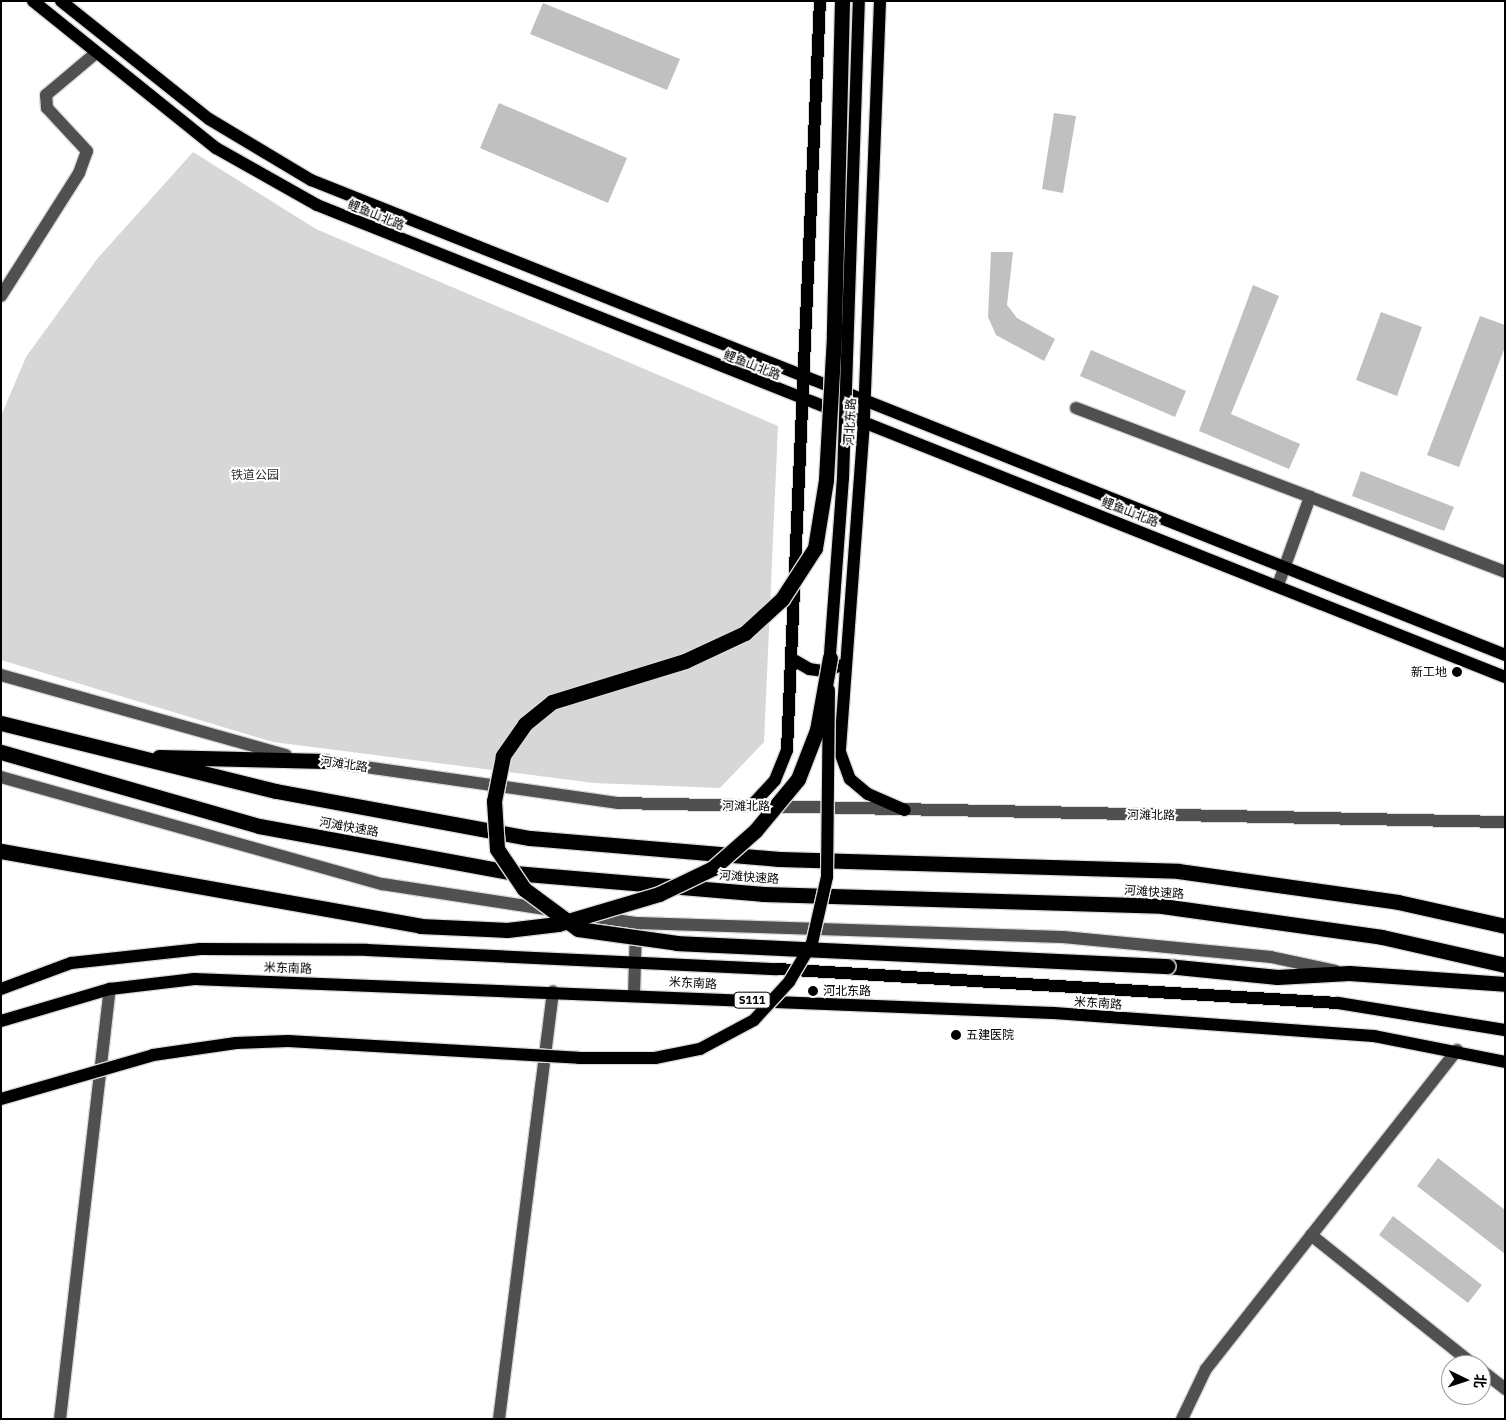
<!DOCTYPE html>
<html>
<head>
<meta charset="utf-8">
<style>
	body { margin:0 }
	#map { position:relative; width:1506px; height:1420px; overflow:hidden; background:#fff; font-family:"IBM Plex Sans","Noto Sans SC",sans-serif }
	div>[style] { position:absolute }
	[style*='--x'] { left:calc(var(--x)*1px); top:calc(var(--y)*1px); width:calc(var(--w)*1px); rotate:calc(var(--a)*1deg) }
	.green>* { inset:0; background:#d7d7d7 }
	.building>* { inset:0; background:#c0c0c0 }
	.roads { filter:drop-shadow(1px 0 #dbdbdb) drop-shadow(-1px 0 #dbdbdb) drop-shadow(0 1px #dbdbdb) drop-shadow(0 -1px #dbdbdb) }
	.minor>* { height:12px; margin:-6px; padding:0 6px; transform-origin:6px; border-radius:6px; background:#505050 }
	.major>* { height:12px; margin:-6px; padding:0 6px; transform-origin:6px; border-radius:6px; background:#000 }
	.highway>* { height:15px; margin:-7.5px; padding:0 7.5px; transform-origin:7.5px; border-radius:7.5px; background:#000 }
	.bridges { filter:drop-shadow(1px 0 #dbdbdb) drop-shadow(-1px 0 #dbdbdb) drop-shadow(0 1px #dbdbdb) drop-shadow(0 -1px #dbdbdb) }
	.major-bridge>* { height:12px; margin:-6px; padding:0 6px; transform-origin:6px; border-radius:6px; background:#000 }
	.highway-bridge>* { height:15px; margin:-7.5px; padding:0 7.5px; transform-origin:7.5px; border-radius:7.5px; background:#000 }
	.dots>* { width:14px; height:14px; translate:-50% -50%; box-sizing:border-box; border:2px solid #fff; border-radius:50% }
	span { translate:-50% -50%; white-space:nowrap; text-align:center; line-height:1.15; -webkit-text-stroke:4px #fff; paint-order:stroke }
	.shield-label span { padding:1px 4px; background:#fff; border:1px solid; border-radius:4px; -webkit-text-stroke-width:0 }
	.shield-label { font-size:11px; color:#000; font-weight:700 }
	.street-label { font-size:12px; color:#000 }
	.park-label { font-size:12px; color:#2e2e2e }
	.poi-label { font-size:12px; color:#000 }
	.right { translate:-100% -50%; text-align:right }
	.left { translate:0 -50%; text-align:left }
	.frame { position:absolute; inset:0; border:2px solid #000; pointer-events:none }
	.north { position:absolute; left:1441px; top:1355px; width:50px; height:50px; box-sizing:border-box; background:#fff; border:1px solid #999; border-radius:50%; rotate:94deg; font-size:14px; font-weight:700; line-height:20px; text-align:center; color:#000 }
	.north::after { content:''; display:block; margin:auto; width:18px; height:22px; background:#000; clip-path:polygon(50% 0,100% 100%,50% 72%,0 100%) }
</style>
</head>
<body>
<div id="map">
	<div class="green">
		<div style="clip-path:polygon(193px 152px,316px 229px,778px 426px,764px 742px,720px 788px,594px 783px,273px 742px,1px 660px,1px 416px,26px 357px,97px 259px)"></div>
	</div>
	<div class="building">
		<div style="clip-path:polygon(543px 3px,680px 59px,667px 90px,530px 34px)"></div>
		<div style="clip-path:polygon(499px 103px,627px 158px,608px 203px,480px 148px)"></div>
		<div style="clip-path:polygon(1054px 113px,1076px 116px,1063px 193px,1042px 189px)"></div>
		<div style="clip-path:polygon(991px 252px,1013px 252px,1007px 305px,1017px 318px,1055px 339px,1044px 361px,996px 335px,988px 317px)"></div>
		<div style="clip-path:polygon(1253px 285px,1279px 296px,1231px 414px,1300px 444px,1289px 469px,1199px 431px)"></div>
		<div style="clip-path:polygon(1381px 312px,1422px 327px,1397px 396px,1356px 380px)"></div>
		<div style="clip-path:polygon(1480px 316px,1505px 325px,1505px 347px,1459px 467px,1427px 455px)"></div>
		<div style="clip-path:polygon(1091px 350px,1186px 391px,1175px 417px,1080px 376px)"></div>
		<div style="clip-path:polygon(1361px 471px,1454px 507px,1444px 531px,1352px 496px)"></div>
		<div style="clip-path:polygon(1438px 1158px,1505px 1210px,1505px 1254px,1417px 1186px)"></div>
		<div style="clip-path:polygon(1393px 1216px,1482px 1285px,1468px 1303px,1379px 1235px)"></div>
	</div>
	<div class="roads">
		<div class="minor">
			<div style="--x:1;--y:296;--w:146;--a:-57.6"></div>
			<div style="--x:79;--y:173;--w:23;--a:-70"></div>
			<div style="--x:87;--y:151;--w:59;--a:-132.9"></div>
			<div style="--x:47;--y:108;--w:13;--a:-94"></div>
			<div style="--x:46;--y:95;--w:65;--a:-40"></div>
			<div style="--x:1076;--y:408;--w:250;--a:20.8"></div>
			<div style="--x:1278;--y:585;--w:94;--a:-70"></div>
			<div style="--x:1310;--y:497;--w:209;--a:21"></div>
			<div style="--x:1;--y:675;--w:296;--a:15.7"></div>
			<div style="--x:316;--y:760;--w:305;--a:8.1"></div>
			<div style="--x:618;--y:803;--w:887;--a:1.23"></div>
			<div style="--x:1;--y:777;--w:396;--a:15.7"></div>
			<div style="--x:382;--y:884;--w:172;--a:8.7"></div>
			<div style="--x:587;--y:916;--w:49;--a:8.1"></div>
			<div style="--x:636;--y:923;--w:427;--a:1.9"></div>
			<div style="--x:1063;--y:937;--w:209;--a:5.5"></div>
			<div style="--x:1271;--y:957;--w:66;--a:12.2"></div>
			<div style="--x:634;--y:995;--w:67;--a:-88.3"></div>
			<div style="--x:1311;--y:1235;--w:208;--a:38.6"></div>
			<div style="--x:1481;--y:1370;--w:31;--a:38"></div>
			<div style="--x:60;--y:1419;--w:433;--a:-83.4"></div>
			<div style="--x:499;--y:1419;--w:431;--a:-82.8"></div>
			<div style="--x:1182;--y:1419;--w:55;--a:-64.4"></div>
			<div style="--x:1206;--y:1369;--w:406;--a:-51.8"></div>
		</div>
		<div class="major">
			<div style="--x:33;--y:1;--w:235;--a:38.8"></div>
			<div style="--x:216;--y:148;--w:116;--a:29.4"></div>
			<div style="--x:317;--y:205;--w:1278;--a:21.67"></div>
			<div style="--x:61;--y:1;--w:189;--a:38.6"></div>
			<div style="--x:209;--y:119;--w:119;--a:30.9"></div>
			<div style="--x:311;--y:180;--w:1285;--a:21.69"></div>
			<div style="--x:880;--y:1;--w:421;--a:92.2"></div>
			<div style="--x:864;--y:422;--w:331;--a:94.2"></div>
			<div style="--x:840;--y:752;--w:29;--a:70"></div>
			<div style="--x:850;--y:779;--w:23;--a:40"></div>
			<div style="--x:868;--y:794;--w:40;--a:23.4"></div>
			<div style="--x:792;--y:659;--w:20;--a:30"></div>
			<div style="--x:809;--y:669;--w:15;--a:8"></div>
			<div style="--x:824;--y:671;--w:23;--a:-18"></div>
			<div style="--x:751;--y:806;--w:35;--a:-47"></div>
			<div style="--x:775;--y:780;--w:32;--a:-68"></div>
			<div style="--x:787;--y:750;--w:750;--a:-87.48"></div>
			<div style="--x:1;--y:989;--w:75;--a:-20.4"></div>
			<div style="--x:71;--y:963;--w:130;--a:-6.2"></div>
			<div style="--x:200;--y:949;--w:167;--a:0.3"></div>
			<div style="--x:367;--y:950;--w:410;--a:2.7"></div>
			<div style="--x:777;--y:969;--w:562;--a:3.47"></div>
			<div style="--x:1338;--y:1003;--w:169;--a:9.2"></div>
			<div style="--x:1;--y:1021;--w:114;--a:-16.4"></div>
			<div style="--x:110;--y:989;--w:85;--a:-6.8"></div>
			<div style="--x:194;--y:979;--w:860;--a:2.27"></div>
			<div style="--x:1053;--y:1013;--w:322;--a:4.1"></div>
			<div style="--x:1374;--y:1036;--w:134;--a:11.2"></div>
		</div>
		<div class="highway">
			<div style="--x:1;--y:723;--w:283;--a:13.9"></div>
			<div style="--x:276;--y:791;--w:258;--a:10.5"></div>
			<div style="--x:530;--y:838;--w:250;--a:4.8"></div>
			<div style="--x:779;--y:859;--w:399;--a:1.7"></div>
			<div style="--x:1178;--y:871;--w:222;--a:8"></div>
			<div style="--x:1398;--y:902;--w:110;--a:12.6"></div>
			<div style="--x:1;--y:752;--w:268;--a:16"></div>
			<div style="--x:259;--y:826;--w:259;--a:10.4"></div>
			<div style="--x:514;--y:873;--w:250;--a:4.8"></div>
			<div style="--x:763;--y:894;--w:399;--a:1.7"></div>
			<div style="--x:1162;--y:906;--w:222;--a:8"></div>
			<div style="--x:1382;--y:937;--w:126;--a:12.8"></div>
			<div style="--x:159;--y:757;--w:166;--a:1.4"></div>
			<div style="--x:1167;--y:966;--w:111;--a:5.7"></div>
			<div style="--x:1277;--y:977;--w:72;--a:-3.2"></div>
			<div style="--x:1349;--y:973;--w:156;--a:4"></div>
		</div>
	</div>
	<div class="bridges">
		<div class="major-bridge">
			<div style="--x:829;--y:668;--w:191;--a:-85.8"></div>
			<div style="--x:843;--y:478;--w:477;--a:-88.1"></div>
			<div style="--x:1;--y:1099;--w:158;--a:-16.1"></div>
			<div style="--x:153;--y:1055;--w:84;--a:-8.2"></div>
			<div style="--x:236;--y:1043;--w:52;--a:-2.2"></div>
			<div style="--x:288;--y:1041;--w:291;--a:3.3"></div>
			<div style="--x:579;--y:1058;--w:76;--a:0"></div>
			<div style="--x:655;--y:1058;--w:46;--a:-11.3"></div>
			<div style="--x:700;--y:1049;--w:61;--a:-28.2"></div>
			<div style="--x:754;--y:1020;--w:52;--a:-47.4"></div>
			<div style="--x:789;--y:982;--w:45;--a:-59.5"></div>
			<div style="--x:812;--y:943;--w:68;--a:-77.2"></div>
			<div style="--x:827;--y:877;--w:187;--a:-89.4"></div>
		</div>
		<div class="highway-bridge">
			<div style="--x:842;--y:1;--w:335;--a:91.4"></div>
			<div style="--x:834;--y:336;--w:144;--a:93.2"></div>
			<div style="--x:826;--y:480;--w:69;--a:99.2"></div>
			<div style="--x:815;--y:548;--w:61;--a:122.9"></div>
			<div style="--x:782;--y:599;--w:50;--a:137.4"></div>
			<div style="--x:745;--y:633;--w:66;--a:155"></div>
			<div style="--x:685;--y:661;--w:139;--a:162.9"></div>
			<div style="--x:552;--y:702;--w:35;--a:141"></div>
			<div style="--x:525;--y:724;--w:39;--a:125"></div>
			<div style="--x:503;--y:756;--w:46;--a:101.3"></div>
			<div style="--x:494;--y:801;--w:48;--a:86.4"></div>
			<div style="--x:497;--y:849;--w:48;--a:56"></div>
			<div style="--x:524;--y:889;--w:67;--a:36.5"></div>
			<div style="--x:578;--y:929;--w:100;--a:8"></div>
			<div style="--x:677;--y:943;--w:491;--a:2.7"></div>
			<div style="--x:1;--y:851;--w:426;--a:10.1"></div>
			<div style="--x:420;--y:926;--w:87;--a:2.6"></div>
			<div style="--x:507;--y:930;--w:51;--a:-6.7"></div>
			<div style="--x:558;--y:924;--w:105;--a:-16.5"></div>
			<div style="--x:659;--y:894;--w:60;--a:-25.7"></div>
			<div style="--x:713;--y:868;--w:56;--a:-41.4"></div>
			<div style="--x:755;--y:831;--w:67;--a:-50.4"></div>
			<div style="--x:798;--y:779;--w:53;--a:-68.8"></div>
			<div style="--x:817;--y:730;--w:73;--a:-79.8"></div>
		</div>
	</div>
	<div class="dots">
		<div style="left:1457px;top:672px;background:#000"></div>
		<div style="left:813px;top:991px;background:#000"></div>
		<div style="left:956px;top:1035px;background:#000"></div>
	</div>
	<div class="shield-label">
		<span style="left:752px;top:1000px">S111</span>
	</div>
	<div class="street-label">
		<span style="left:376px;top:215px;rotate:22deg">鲤鱼山北路</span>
		<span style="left:752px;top:365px;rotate:21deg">鲤鱼山北路</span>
		<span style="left:850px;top:422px;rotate:-87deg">河北东路</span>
		<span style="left:1130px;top:512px;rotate:21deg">鲤鱼山北路</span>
		<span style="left:344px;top:764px;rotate:8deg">河滩北路</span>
		<span style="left:746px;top:806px;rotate:1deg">河滩北路</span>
		<span style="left:1151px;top:815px;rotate:1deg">河滩北路</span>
		<span style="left:349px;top:827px;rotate:10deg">河滩快速路</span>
		<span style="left:749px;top:877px;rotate:4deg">河滩快速路</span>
		<span style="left:1154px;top:892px;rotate:4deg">河滩快速路</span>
		<span style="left:288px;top:968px;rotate:2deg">米东南路</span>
		<span style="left:693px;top:983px;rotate:3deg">米东南路</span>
		<span style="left:1098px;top:1003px;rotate:4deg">米东南路</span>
	</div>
	<div class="park-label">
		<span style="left:255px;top:475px">铁道公园</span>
	</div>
	<div class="poi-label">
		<span class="right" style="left:1447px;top:672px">新工地</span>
		<span class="left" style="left:823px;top:991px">河北东路</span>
		<span class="left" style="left:966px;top:1035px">五建医院</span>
	</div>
	<div class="frame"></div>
	<div class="north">北</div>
</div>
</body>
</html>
